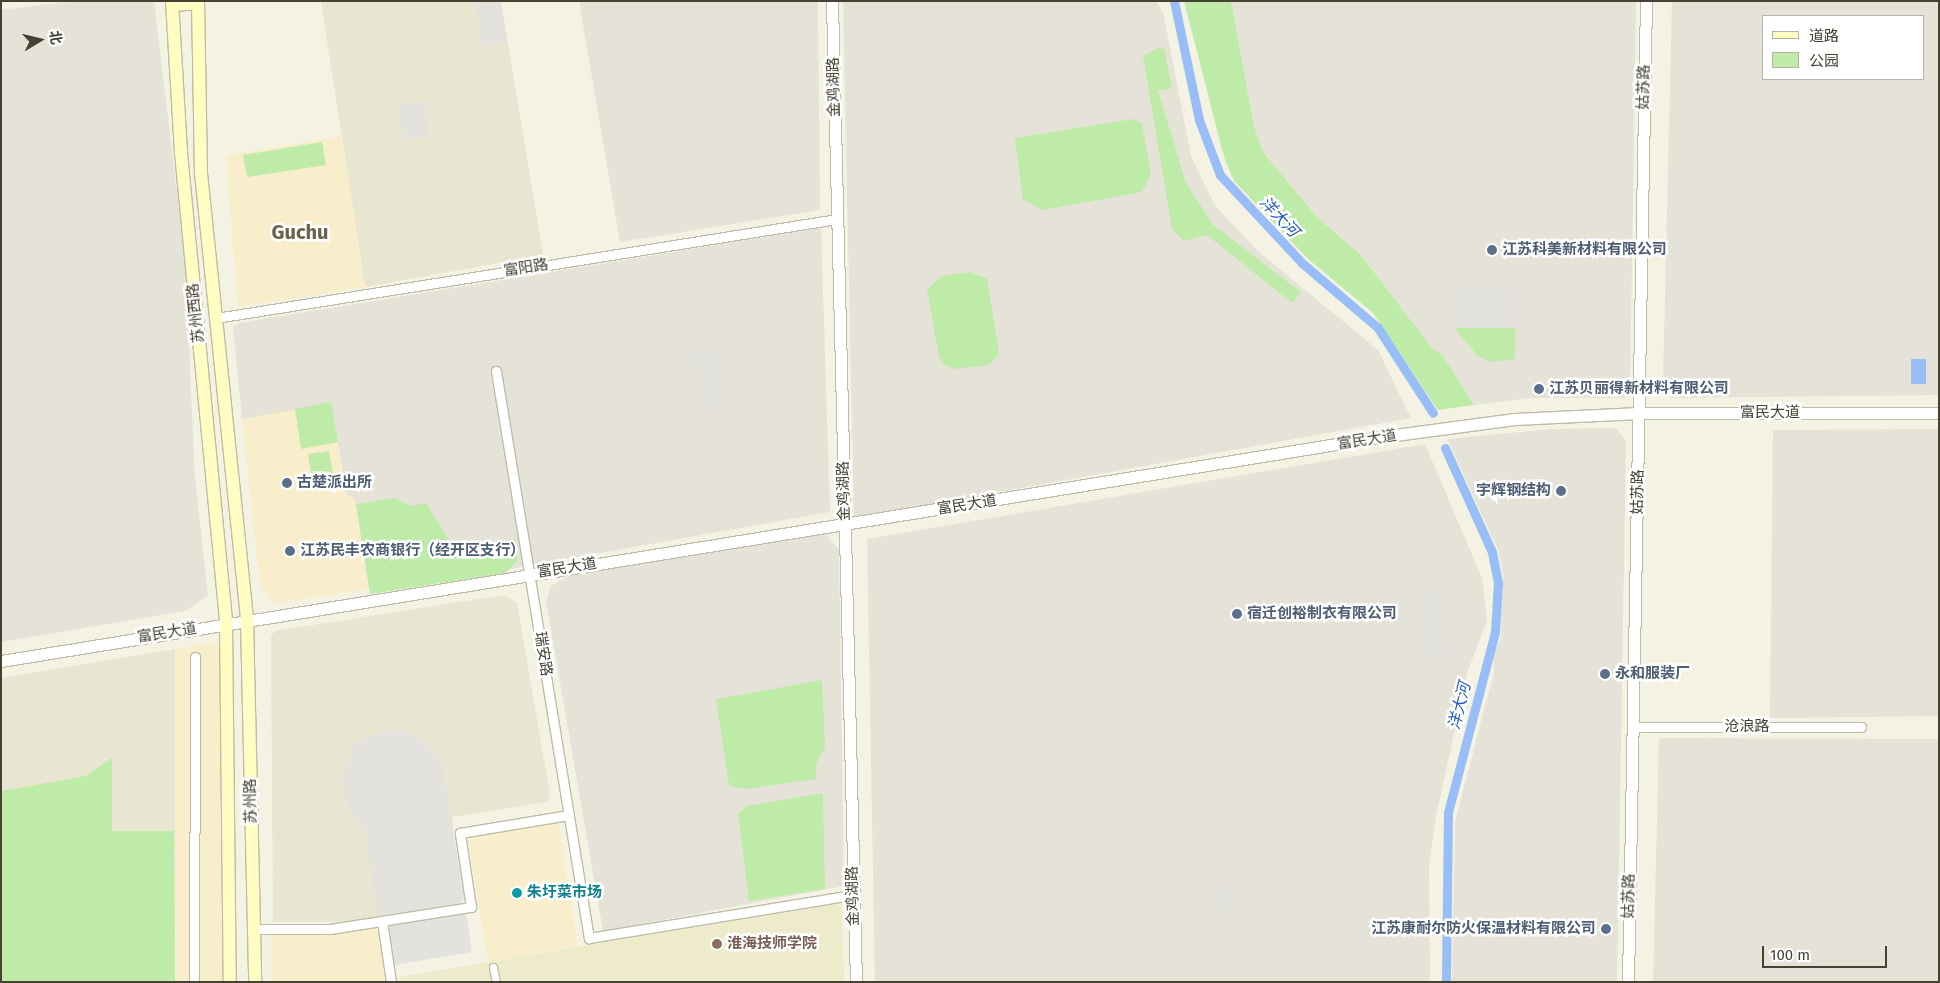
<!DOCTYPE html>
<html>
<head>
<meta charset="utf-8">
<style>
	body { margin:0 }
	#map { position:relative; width:1940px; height:983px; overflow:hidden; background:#f3f2e3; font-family:"Fira Sans","Noto Sans SC",sans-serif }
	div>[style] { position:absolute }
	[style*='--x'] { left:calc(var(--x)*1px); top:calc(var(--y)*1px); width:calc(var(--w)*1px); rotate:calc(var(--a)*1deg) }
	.residential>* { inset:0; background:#e8e5d0 }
	.commercial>* { inset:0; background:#f8eecb }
	.industrial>* { inset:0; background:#e5e2d8 }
	.education>* { inset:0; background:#eeebcb }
	.green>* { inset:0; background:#bfeba8 }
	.parking>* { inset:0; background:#e3e2dc }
	.water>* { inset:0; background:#99bdf6 }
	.canal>* { height:9px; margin:-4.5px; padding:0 4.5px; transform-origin:4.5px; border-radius:4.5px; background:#99bdf6 }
	.roads { filter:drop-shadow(1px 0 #bfbca5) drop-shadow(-1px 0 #bfbca5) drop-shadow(0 1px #bfbca5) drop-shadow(0 -1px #bfbca5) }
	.pedestrian>* { height:7px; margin:-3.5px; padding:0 3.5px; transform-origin:3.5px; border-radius:3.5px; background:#fff }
	.minor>* { height:9px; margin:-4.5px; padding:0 4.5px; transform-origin:4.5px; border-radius:4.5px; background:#fff }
	.tertiary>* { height:11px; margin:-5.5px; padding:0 5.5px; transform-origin:5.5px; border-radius:5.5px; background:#fff }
	.secondary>* { height:12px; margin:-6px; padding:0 6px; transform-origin:6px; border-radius:6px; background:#fffdc1 }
	.dots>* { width:14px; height:14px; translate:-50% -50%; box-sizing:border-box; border:2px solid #fff; border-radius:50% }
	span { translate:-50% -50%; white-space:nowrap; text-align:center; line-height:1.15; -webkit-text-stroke:5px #fff; paint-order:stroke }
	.street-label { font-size:15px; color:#454233 }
	.service-label { font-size:15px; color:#4e5e75; font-weight:700 }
	.left { translate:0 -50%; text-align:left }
	.right { translate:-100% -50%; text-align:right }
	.culture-label { font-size:15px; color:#0d838f; font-weight:700 }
	.education-label { font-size:15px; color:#785e54; font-weight:700 }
	.water-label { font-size:16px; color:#245bb9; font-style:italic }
	.district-label { font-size:20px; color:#696349; font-weight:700 }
	.frame { position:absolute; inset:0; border:2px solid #454233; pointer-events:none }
	.legend { position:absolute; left:1762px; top:15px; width:162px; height:65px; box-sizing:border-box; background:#fff; border:1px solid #b5b3ad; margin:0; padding:6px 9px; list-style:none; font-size:15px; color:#454233 }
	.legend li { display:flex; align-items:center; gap:10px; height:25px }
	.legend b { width:25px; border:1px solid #b5b3ad }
	.north { position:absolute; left:15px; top:15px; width:50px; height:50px; -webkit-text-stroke:4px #fff; paint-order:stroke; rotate:81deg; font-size:14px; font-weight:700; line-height:20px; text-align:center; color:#454233 }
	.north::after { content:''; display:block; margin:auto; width:18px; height:22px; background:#454233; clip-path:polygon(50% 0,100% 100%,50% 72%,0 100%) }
	.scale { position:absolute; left:1762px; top:946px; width:125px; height:22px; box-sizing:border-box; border:2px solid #454233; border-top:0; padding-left:6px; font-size:15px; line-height:18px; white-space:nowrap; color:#454233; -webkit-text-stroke:4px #fff; paint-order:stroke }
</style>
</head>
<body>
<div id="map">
	<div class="residential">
		<div style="clip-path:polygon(321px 1px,501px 1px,543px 255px,365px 287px)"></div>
		<div style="clip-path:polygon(504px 595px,517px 603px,550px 795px,547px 802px,452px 817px,461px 903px,342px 922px,273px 922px,271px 636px,275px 631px)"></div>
		<div style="clip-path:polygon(175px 649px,175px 982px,1px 982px,1px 678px)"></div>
	</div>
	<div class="commercial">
		<div style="clip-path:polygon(342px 136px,365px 287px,238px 307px,226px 155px)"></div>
		<div style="clip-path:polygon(331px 402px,346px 495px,355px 499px,369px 589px,274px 604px,260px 584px,242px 419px)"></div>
		<div style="clip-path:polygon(219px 641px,223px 982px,175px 982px,175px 649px)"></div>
		<div style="clip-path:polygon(558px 823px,578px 946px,488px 962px,468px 838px)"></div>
		<div style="clip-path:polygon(374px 928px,380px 931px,388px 982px,271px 982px,271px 934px,343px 933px)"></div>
	</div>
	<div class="industrial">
		<div style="clip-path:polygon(74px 1px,154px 2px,185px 259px,195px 478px,208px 596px,185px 611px,1px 642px,1px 10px)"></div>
		<div style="clip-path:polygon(579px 1px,818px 1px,820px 210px,620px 242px)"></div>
		<div style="clip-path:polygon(843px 1px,1156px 1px,1163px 12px,1191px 156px,1215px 206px,1259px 252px,1378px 350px,1411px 418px,854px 518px)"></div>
		<div style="clip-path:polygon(1231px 1px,1636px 1px,1630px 389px,1626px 398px,1530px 398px,1474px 405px,1443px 356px,1431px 347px,1361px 255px,1317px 217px,1263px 152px,1254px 126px)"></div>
		<div style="clip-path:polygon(evenodd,1672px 1px,1939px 1px,1939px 395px,1671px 398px,1663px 381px,1672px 1px,1764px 16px,1924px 16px,1924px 79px,1764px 79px,1764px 16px)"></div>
		<div style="clip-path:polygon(821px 228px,830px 512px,370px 594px,355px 499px,347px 495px,331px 403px,242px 419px,233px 327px,239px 323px)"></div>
		<div style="clip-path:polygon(1616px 428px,1626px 441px,1617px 982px,1452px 982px,1455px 822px,1494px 672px,1493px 655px,1501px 638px,1503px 576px,1499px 552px,1447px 439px,1551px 429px)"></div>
		<div style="clip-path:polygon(1939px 429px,1939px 716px,1770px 718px,1773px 430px)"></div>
		<div style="clip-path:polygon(1425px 444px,1482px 578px,1487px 621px,1468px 670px,1436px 816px,1429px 866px,1430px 982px,875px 982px,867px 539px)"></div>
		<div style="clip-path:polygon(826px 534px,839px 550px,844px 886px,603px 931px,546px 601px,551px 586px,568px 576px)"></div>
		<div style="clip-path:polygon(1659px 738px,1939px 739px,1939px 982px,1653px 982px)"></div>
	</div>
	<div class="education">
		<div style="clip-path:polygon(842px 903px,844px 982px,400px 982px,399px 977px)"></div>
	</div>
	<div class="green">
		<div style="clip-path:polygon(1184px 1px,1231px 1px,1254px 126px,1263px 152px,1317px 217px,1361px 255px,1431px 347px,1443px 356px,1474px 405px,1438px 410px,1373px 313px,1308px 259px,1234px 181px,1224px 157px)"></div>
		<div style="clip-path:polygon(1160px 47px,1164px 49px,1172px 88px,1158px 91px,1186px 183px,1213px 225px,1301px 292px,1292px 303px,1207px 235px,1184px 241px,1172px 229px,1143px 56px)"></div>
		<div style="clip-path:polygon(1134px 119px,1142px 124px,1151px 175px,1142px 192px,1043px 210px,1023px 200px,1015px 138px)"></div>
		<div style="clip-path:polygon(322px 142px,326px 165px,247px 177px,243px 155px)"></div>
		<div style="clip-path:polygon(969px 272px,987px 278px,999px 354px,989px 365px,956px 369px,944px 365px,939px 357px,927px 290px,941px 276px)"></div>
		<div style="clip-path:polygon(1454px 328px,1515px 328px,1515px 359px,1491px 362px,1478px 356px)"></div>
		<div style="clip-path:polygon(331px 402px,338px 442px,301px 449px,295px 409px)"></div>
		<div style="clip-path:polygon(329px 451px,335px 486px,314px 490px,308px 454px)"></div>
		<div style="clip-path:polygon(395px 498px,409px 506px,426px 503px,448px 539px,469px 548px,516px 538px,517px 562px,505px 573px,370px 594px,356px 504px)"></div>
		<div style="clip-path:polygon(822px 680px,825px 747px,816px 764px,816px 779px,746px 789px,729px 785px,716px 699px)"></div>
		<div style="clip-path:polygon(112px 758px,112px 831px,174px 831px,175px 982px,1px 982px,1px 791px,86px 776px)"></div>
		<div style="clip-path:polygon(823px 793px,825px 889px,749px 901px,738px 813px,748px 806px)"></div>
	</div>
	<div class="parking">
		<div style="clip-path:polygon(475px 1px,501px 1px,507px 43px,483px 47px)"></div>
		<div style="clip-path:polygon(424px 101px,429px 137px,403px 141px,398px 105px)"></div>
		<div style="clip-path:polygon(1446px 286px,1515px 287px,1515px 328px,1454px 328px,1446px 321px)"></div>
		<div style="clip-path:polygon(716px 345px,726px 406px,708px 409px,702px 370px,694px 371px,691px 349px)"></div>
		<div style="clip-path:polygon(1427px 590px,1450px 590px,1451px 659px,1428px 660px)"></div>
		<div style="clip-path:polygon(383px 731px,396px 729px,423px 740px,442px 764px,464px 897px,459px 904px,377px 916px,366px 831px,349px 812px,342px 781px,353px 746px)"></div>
		<div style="clip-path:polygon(1231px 887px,1237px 927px,1224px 929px,1218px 889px)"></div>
		<div style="clip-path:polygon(466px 911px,472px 952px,393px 965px,386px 924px)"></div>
	</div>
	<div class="water">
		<div style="clip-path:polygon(1911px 359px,1926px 359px,1926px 384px,1911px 384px)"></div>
	</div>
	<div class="canal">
		<div style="--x:1174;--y:1;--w:122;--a:78.1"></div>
		<div style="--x:1199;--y:120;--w:59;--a:69.1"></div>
		<div style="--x:1220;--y:175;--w:120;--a:47"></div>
		<div style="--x:1302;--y:263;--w:100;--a:40.5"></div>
		<div style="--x:1378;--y:328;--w:101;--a:57.1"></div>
		<div style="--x:1445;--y:448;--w:114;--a:65.7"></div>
		<div style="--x:1492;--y:552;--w:32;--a:79"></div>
		<div style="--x:1498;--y:583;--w:49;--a:93.5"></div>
		<div style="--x:1495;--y:632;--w:187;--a:104.6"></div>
		<div style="--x:1448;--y:813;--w:169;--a:90.7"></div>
	</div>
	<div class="roads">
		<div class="pedestrian">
			<div style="--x:493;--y:967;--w:15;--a:79"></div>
		</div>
		<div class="minor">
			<div style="--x:216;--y:318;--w:629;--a:-9.06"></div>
			<div style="--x:496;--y:371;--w:575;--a:80.69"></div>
			<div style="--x:589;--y:938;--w:267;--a:-9.3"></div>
			<div style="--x:1632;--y:727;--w:229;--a:0"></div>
			<div style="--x:382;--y:921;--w:62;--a:81.6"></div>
			<div style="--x:254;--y:929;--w:76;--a:0"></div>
			<div style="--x:330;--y:929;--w:143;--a:-8.9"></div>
			<div style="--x:471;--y:907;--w:75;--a:-98.5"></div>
			<div style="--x:460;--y:833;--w:110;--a:-9.4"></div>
			<div style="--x:194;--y:982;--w:325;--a:-89.8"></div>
		</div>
		<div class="tertiary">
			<div style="--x:832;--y:1;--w:981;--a:88.6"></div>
			<div style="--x:1;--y:661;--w:1397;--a:-9.23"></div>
			<div style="--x:1380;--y:437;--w:136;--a:-7.6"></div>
			<div style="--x:1515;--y:419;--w:124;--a:-2.8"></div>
			<div style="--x:1639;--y:413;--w:300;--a:0"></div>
			<div style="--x:1628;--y:982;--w:981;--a:-88.95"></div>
		</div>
		<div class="secondary">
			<div style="--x:172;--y:1;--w:152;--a:86.6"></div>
			<div style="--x:181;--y:153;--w:472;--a:84.5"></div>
			<div style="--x:226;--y:623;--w:359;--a:89.4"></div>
			<div style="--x:198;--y:1;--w:172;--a:89"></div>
			<div style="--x:201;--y:173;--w:449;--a:84.1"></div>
			<div style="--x:247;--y:620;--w:362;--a:88.7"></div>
			<div style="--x:172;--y:5;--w:26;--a:-4"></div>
		</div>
	</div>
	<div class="dots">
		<div style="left:1492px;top:250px;background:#5c6f8a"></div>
		<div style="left:1539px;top:389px;background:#5c6f8a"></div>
		<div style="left:287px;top:483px;background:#5c6f8a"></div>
		<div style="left:1561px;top:491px;background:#5c6f8a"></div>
		<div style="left:290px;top:551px;background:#5c6f8a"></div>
		<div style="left:1237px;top:614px;background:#5c6f8a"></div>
		<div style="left:1605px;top:674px;background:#5c6f8a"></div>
		<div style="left:517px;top:893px;background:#0f9aa8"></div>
		<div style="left:1606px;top:929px;background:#5c6f8a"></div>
		<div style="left:717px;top:944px;background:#8d6e63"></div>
	</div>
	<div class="street-label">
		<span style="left:834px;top:87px;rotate:-91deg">金鸡湖路</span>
		<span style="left:1644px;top:87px;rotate:-89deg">姑苏路</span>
		<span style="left:526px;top:268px;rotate:-9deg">富阳路</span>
		<span style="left:196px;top:313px;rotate:-96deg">苏州西路</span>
		<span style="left:1770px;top:413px">富民大道</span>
		<span style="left:1367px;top:440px;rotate:-9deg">富民大道</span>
		<span style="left:844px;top:491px;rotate:-91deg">金鸡湖路</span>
		<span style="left:1638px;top:492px;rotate:-89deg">姑苏路</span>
		<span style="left:967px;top:505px;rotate:-9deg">富民大道</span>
		<span style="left:567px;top:568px;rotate:-9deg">富民大道</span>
		<span style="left:167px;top:633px;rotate:-9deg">富民大道</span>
		<span style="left:543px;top:654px;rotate:81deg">瑞安路</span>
		<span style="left:1747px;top:727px">沧浪路</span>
		<span style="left:251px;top:801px;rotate:-91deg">苏州路</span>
		<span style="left:853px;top:896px;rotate:-91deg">金鸡湖路</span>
		<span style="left:1629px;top:896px;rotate:-89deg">姑苏路</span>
	</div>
	<div class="service-label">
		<span class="left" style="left:1502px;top:250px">江苏科美新材料有限公司</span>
		<span class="left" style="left:1549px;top:389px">江苏贝丽得新材料有限公司</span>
		<span class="left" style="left:297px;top:483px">古楚派出所</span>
		<span class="right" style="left:1551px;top:491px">宇辉钢结构</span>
		<span class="left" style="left:300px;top:551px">江苏民丰农商银行（经开区支行）</span>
		<span class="left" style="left:1247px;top:614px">宿迁创裕制衣有限公司</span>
		<span class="left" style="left:1615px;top:674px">永和服装厂</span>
		<span class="right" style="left:1596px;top:929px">江苏康耐尔防火保温材料有限公司</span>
	</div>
	<div class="culture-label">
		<span class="left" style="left:527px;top:893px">朱圩菜市场</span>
	</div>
	<div class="education-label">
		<span class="left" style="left:727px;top:944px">淮海技师学院</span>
	</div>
	<div class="water-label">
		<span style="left:1279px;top:217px;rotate:47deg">洋大河</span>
		<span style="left:1460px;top:706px;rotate:-76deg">洋大河</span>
	</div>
	<div class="district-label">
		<span style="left:300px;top:232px">Guchu</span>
	</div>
	<div class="frame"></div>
	<ul class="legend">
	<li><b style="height:6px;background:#fffdc1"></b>道路</li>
	<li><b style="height:14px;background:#bfeba8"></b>公园</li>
	</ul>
	<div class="north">北</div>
	<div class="scale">100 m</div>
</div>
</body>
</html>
